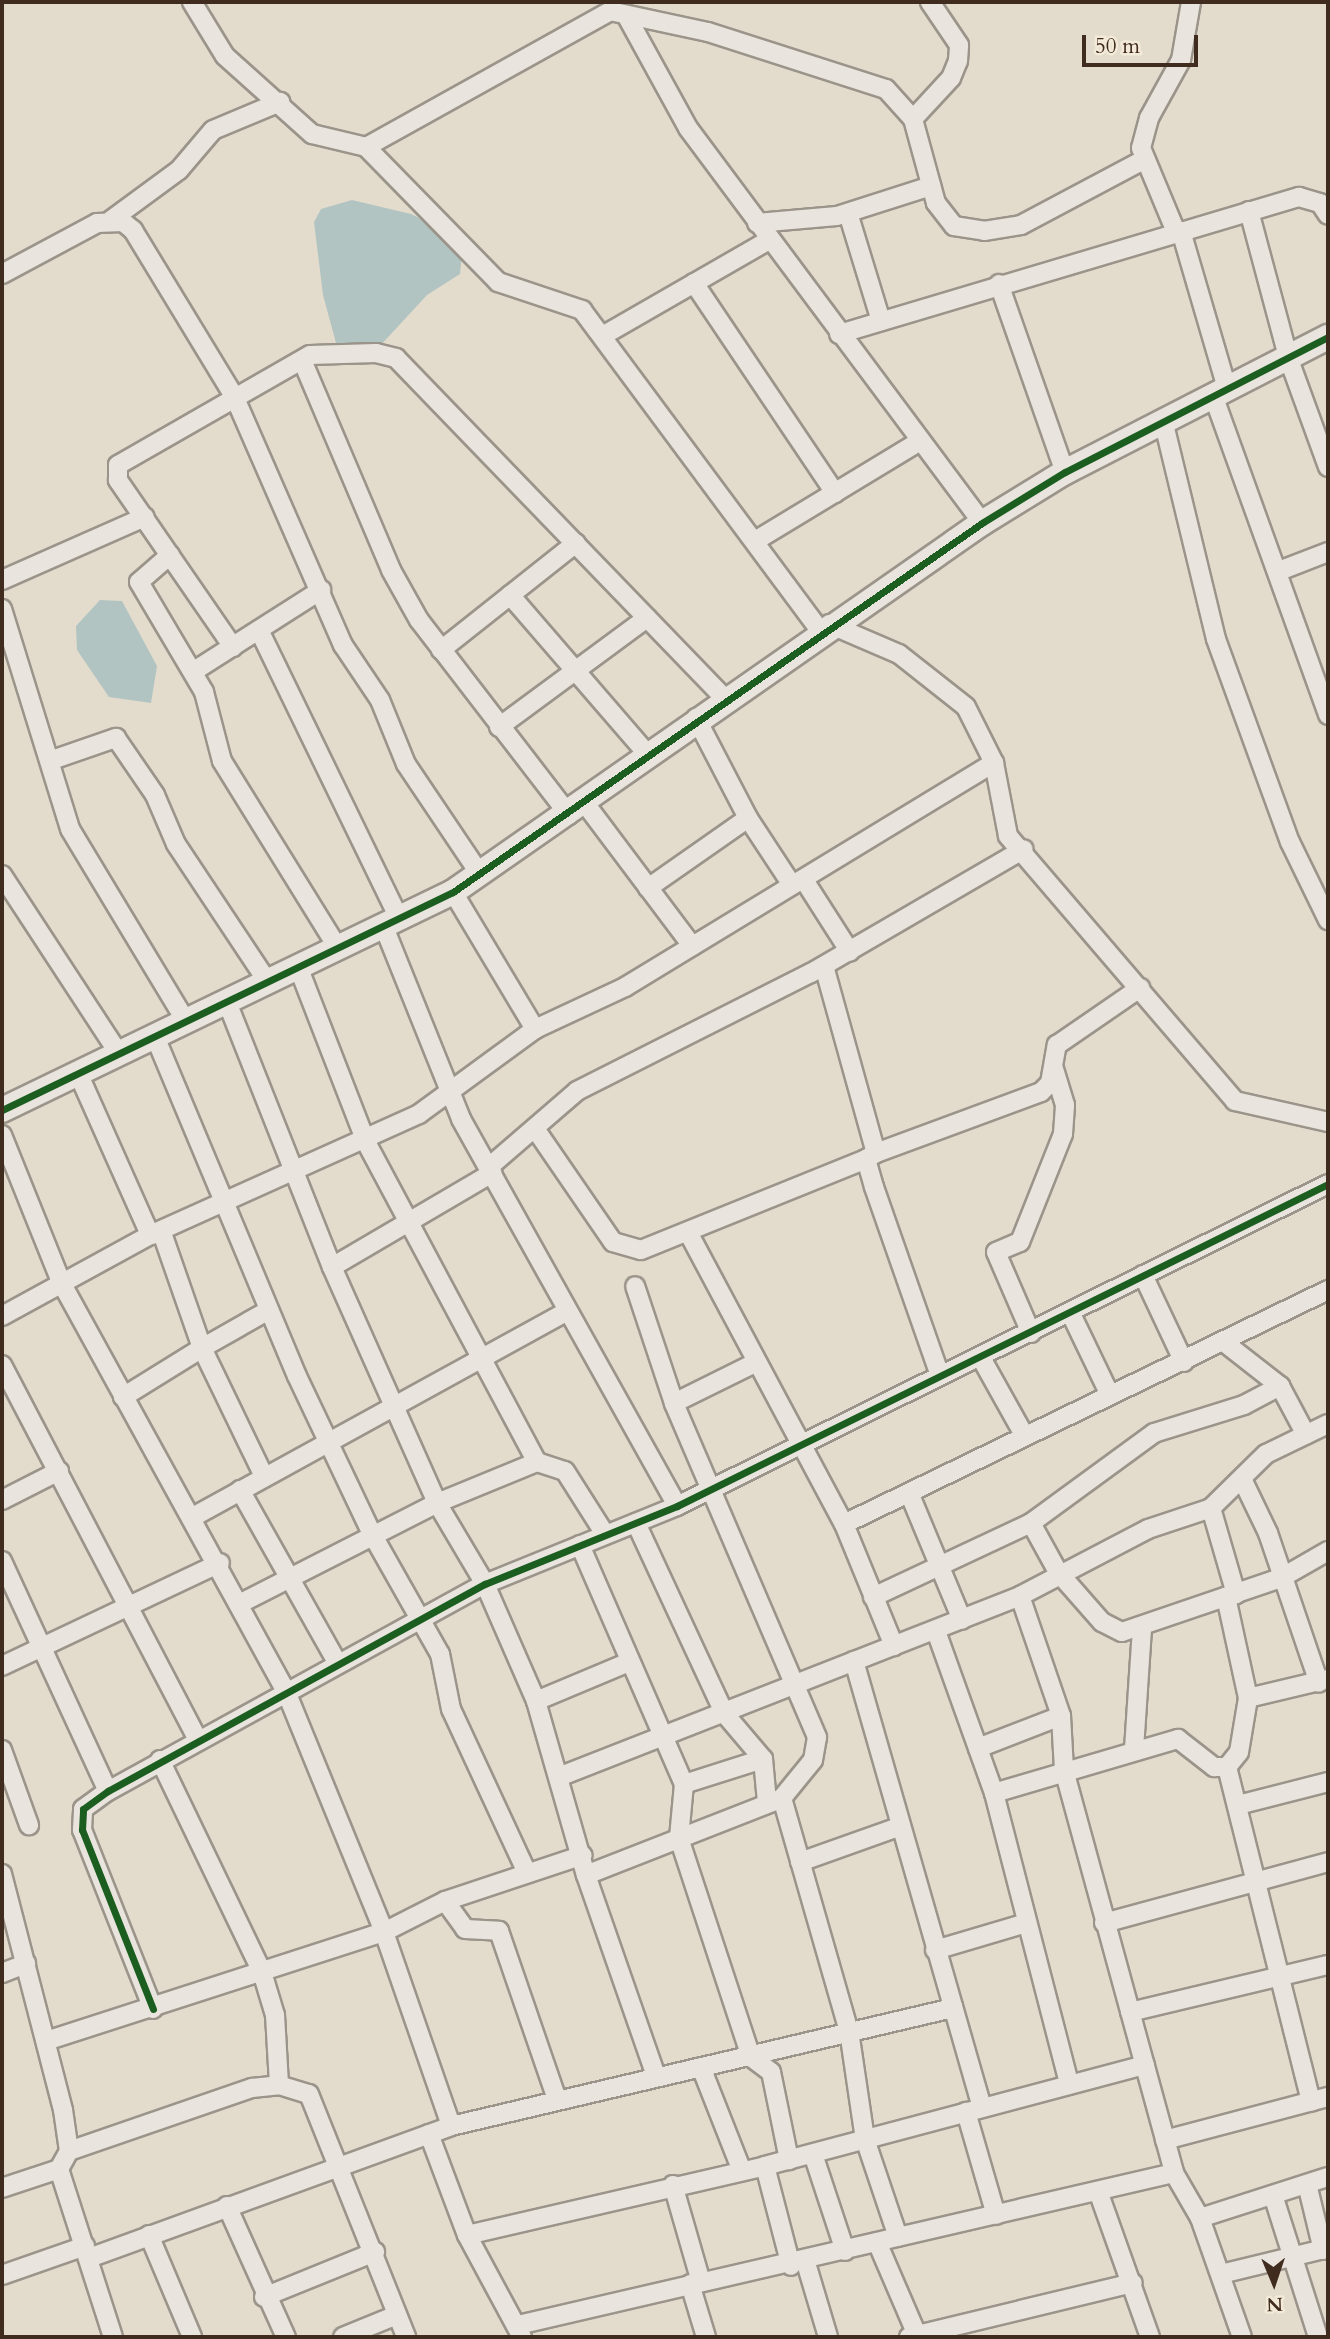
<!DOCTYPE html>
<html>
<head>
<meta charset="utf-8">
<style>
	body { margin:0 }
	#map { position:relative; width:1330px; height:2339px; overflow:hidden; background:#e3dccd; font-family:Cardo,serif }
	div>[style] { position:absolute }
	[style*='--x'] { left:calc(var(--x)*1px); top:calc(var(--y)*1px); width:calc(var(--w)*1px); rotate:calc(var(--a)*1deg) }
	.water>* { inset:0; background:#b2c4c1 }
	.roads { filter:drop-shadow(2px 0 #9b948a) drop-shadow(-2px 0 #9b948a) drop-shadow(0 2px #9b948a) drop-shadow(0 -2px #9b948a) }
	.street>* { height:18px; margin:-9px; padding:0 9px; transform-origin:9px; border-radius:9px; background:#e9e5de }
	.secondary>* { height:24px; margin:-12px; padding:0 12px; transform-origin:12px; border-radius:12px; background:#e9e5de }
	.cycleway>* { height:7px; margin:-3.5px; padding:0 3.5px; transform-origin:3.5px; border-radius:3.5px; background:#1b5e20 }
	span { translate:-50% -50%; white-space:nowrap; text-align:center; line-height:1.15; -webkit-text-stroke:5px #f3ead8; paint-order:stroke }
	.frame { position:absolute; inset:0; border:4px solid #402c1f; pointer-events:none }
	.north { position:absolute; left:1239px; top:2248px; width:70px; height:70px; -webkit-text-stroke:5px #f3ead8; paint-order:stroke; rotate:178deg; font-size:19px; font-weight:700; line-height:28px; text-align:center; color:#402c1f }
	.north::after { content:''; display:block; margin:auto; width:24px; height:32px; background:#402c1f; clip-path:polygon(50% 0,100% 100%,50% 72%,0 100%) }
	.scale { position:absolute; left:1082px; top:35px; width:116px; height:32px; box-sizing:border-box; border:4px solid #402c1f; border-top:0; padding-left:9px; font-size:21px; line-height:24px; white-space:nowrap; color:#402c1f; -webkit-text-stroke:5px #f3ead8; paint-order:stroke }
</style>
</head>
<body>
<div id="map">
	<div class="water">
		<div style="clip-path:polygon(352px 200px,411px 214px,439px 228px,462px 254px,460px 274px,427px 295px,379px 347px,336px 343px,323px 295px,314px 222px,321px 209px)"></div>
		<div style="clip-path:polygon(100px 600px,122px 601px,157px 666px,151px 703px,109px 697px,77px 650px,76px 626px)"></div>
	</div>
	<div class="roads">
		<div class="street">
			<div style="--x:192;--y:2;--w:63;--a:58.6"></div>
			<div style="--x:225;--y:56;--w:117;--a:41.9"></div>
			<div style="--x:312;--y:134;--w:56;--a:13.5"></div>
			<div style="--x:366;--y:147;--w:189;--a:45.6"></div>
			<div style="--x:498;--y:282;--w:89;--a:18.4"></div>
			<div style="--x:582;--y:310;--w:399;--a:53.4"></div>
			<div style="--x:626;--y:15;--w:129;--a:61.2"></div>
			<div style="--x:688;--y:128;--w:492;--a:53.3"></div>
			<div style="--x:913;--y:119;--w:56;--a:-47.2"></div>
			<div style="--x:951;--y:78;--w:18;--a:-68"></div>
			<div style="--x:958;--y:61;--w:16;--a:-86"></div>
			<div style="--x:959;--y:45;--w:52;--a:-124"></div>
			<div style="--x:366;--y:147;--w:279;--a:-29.1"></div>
			<div style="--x:610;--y:11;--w:100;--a:12.1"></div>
			<div style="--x:708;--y:32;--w:187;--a:17.8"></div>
			<div style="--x:886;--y:89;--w:40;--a:48"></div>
			<div style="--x:913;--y:119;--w:87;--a:74.7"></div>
			<div style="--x:936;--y:203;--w:29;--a:52"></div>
			<div style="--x:954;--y:226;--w:30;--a:9"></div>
			<div style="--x:984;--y:231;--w:37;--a:-9"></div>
			<div style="--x:1021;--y:225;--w:138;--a:-28"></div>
			<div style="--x:1249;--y:211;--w:151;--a:75"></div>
			<div style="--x:1288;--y:357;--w:117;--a:70"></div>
			<div style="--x:848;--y:213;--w:113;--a:73"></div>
			<div style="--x:111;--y:220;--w:84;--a:-36.3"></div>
			<div style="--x:179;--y:170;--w:52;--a:-49.6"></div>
			<div style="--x:213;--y:130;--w:73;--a:-22.7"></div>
			<div style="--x:757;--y:223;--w:80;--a:-5"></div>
			<div style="--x:837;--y:216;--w:99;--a:-17.7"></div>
			<div style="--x:1181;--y:231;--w:164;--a:73.7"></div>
			<div style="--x:1176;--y:232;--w:91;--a:-112.6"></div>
			<div style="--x:1141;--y:148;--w:31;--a:-75"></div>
			<div style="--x:1149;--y:118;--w:66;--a:-61.1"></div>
			<div style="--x:1181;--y:60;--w:59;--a:-80.2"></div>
			<div style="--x:2;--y:274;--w:108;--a:-28.2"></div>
			<div style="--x:97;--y:223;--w:26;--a:-2"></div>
			<div style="--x:123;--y:222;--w:13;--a:39"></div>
			<div style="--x:133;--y:230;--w:197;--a:58.7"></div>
			<div style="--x:235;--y:398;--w:270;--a:66.4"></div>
			<div style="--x:343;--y:645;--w:66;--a:56.1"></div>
			<div style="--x:380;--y:700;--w:69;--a:67.9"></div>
			<div style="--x:406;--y:764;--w:133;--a:56.1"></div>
			<div style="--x:694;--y:283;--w:253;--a:56.1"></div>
			<div style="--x:999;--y:284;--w:199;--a:70.7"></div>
			<div style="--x:839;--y:334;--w:480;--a:-16.6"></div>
			<div style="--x:1299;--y:197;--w:22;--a:16"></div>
			<div style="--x:1320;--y:203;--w:14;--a:56"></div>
			<div style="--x:604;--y:335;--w:190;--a:-29.9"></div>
			<div style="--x:302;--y:360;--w:228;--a:67"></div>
			<div style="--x:391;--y:570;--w:57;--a:60.8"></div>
			<div style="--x:419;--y:620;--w:246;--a:52.4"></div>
			<div style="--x:1213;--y:395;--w:340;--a:70.2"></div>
			<div style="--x:1163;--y:420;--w:225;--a:76.4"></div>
			<div style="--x:1216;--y:639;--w:216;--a:70"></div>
			<div style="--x:1290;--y:842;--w:87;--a:64"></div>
			<div style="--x:755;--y:541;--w:193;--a:-31.2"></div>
			<div style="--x:170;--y:555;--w:41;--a:138.9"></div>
			<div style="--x:139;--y:582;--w:128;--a:59.4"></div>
			<div style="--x:204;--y:692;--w:71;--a:75.4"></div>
			<div style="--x:222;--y:761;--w:222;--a:58.2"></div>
			<div style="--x:1279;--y:571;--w:53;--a:-21.2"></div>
			<div style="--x:2;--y:580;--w:156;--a:-23.8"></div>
			<div style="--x:510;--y:595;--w:211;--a:49.2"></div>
			<div style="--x:2;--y:609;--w:230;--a:72.8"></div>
			<div style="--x:70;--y:829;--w:224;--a:58.9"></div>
			<div style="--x:829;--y:624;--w:76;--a:23.2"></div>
			<div style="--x:899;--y:654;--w:85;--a:38.3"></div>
			<div style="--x:966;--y:707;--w:63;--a:63.4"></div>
			<div style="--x:994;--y:763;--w:74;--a:79.1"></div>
			<div style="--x:1008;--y:836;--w:349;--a:49.4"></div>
			<div style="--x:1235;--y:1101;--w:95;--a:12.7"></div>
			<div style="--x:259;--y:630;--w:320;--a:64.1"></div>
			<div style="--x:233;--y:647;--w:203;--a:-124.6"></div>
			<div style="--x:118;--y:480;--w:15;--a:-90"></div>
			<div style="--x:118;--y:465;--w:221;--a:-29.8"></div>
			<div style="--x:310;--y:355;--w:66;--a:-1.7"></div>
			<div style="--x:376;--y:353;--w:21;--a:14"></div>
			<div style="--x:396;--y:358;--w:472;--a:46"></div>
			<div style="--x:441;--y:650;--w:172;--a:-38.4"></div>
			<div style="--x:194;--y:671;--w:151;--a:-32.5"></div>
			<div style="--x:696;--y:718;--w:113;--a:62.5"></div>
			<div style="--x:748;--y:818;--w:80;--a:56.7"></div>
			<div style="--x:499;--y:727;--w:184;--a:-36.4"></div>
			<div style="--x:52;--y:760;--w:68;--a:-19"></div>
			<div style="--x:116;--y:738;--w:69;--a:55.6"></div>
			<div style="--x:155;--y:795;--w:53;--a:66.8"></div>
			<div style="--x:176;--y:844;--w:164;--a:56.4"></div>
			<div style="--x:584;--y:802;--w:180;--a:53.1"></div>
			<div style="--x:2;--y:875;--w:214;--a:56.8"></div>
			<div style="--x:804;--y:880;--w:85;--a:57.4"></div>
			<div style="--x:648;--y:888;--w:122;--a:-35"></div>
			<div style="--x:453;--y:892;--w:160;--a:59.1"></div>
			<div style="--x:384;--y:927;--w:207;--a:68.1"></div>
			<div style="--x:461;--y:1119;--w:443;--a:60.8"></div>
			<div style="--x:824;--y:966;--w:194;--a:74.5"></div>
			<div style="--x:876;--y:1153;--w:12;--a:149"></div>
			<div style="--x:866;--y:1159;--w:29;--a:74"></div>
			<div style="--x:874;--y:1187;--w:197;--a:70.7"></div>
			<div style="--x:299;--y:969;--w:186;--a:68.8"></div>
			<div style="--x:366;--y:1142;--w:363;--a:61.9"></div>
			<div style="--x:227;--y:1002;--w:285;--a:68.4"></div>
			<div style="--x:332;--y:1267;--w:258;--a:66"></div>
			<div style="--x:437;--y:1503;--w:94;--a:59.3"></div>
			<div style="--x:485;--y:1584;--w:128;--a:66.4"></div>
			<div style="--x:536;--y:1701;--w:181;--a:74"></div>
			<div style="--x:586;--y:1875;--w:213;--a:70.8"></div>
			<div style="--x:156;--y:1039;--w:365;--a:67.3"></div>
			<div style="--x:297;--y:1376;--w:175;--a:64.6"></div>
			<div style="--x:372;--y:1534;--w:138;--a:60.5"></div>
			<div style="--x:440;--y:1654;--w:56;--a:78.7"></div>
			<div style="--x:451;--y:1709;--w:181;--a:65.1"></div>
			<div style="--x:78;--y:1073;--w:177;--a:66"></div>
			<div style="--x:150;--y:1235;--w:12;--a:-9"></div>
			<div style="--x:162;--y:1233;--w:122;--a:70.8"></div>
			<div style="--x:202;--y:1348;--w:75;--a:-29.6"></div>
			<div style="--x:536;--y:1130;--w:136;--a:55.5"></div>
			<div style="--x:613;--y:1242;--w:29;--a:16"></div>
			<div style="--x:641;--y:1250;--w:243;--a:-22"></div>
			<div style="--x:2;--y:1135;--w:161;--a:68.1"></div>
			<div style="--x:62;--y:1284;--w:462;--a:61.2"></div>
			<div style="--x:285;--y:1689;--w:262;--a:67.8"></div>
			<div style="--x:384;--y:1932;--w:205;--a:70.9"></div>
			<div style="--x:876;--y:1153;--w:176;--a:-20.3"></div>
			<div style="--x:1041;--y:1092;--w:13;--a:-45"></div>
			<div style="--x:1050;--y:1083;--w:39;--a:-80"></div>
			<div style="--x:1057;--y:1045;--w:101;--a:-34.5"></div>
			<div style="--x:489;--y:1167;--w:116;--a:-40.8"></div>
			<div style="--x:577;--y:1091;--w:262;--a:-26.8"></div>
			<div style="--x:811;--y:973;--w:246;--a:-30.2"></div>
			<div style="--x:689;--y:1234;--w:329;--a:61.9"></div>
			<div style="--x:844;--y:1524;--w:132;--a:67.7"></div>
			<div style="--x:332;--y:1267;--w:186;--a:-30.4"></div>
			<div style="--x:1143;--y:1275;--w:96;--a:64.8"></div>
			<div style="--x:1071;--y:1314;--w:90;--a:64.3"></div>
			<div style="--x:2;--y:1316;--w:169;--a:-28.7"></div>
			<div style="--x:150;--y:1235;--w:295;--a:-24.2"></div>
			<div style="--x:419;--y:1114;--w:144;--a:-36.2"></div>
			<div style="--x:535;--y:1029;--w:99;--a:-25"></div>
			<div style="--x:625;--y:987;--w:432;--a:-31.3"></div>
			<div style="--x:1031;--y:1333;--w:88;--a:-113.4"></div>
			<div style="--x:996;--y:1252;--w:26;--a:-23"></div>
			<div style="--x:1020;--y:1242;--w:116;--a:-68.3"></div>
			<div style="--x:1063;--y:1134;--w:29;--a:-86"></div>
			<div style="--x:1065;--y:1105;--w:38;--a:-107"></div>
			<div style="--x:1225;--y:1343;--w:70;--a:38"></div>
			<div style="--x:1280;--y:1386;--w:55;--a:62"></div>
			<div style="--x:980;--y:1356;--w:88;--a:60.8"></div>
			<div style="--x:2;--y:1365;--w:421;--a:62.4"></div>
			<div style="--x:123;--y:1397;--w:93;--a:-31.8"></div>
			<div style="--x:202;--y:1348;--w:142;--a:64.2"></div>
			<div style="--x:674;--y:1403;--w:90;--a:-26.3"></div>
			<div style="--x:1243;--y:1481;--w:58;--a:64.3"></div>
			<div style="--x:1268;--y:1533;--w:158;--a:71.2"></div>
			<div style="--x:240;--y:1490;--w:197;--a:60.6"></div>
			<div style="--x:910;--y:1495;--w:135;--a:67.4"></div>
			<div style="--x:2;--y:1500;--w:64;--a:-27"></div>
			<div style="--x:1211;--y:1508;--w:90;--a:73.8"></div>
			<div style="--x:191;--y:1518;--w:429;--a:-28.8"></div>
			<div style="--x:636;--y:1523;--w:209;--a:65.1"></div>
			<div style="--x:724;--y:1713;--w:60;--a:49.7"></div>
			<div style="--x:763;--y:1759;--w:43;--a:84.7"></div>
			<div style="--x:1031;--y:1523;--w:56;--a:61.1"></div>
			<div style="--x:1058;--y:1572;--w:67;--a:48.7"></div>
			<div style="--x:1102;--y:1622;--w:22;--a:27"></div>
			<div style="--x:1122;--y:1632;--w:168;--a:-18.8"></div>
			<div style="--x:1281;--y:1578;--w:54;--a:-29.9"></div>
			<div style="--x:844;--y:1524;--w:538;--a:-25.8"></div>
			<div style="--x:580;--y:1545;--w:261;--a:66.5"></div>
			<div style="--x:684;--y:1784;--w:54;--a:95.3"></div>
			<div style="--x:679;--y:1838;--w:231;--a:71.8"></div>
			<div style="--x:751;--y:2057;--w:25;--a:37"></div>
			<div style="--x:771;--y:2072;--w:90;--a:78.4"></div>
			<div style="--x:2;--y:1561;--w:253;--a:65.3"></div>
			<div style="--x:1020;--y:1596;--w:127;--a:71.1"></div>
			<div style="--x:1061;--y:1716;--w:54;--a:86.8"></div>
			<div style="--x:1064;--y:1770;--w:418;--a:74.7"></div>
			<div style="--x:1174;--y:2173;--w:52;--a:60"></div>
			<div style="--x:1200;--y:2218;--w:126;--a:70.6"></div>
			<div style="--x:873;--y:1597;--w:174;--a:-25.1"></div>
			<div style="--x:1031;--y:1523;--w:152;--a:-36.2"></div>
			<div style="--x:1154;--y:1433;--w:94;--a:-17.3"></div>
			<div style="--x:1244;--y:1405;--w:41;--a:-27.8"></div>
			<div style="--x:1226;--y:1597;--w:103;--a:77.7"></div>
			<div style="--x:241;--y:1603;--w:220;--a:-27"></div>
			<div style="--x:437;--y:1503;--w:108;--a:-22.3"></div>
			<div style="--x:537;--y:1462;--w:29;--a:18"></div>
			<div style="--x:565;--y:1471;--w:75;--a:57.6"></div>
			<div style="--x:936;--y:1631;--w:172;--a:70.3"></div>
			<div style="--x:994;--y:1793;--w:301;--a:75.5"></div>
			<div style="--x:854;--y:1661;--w:464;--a:74"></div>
			<div style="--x:2;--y:1666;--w:241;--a:-25.3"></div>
			<div style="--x:536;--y:1701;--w:99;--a:-22.7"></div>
			<div style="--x:978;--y:1748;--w:89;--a:-21.1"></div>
			<div style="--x:1134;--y:1749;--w:119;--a:-86.2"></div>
			<div style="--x:2;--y:1750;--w:80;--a:70.2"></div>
			<div style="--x:160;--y:1760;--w:235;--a:64.3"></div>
			<div style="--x:262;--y:1972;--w:45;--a:73.2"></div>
			<div style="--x:275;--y:2015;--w:70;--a:86.7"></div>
			<div style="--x:1227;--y:1767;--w:345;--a:75.9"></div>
			<div style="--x:561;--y:1776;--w:493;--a:-21.4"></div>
			<div style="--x:1020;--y:1596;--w:144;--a:-27.6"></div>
			<div style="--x:1148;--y:1529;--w:66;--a:-18.4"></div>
			<div style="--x:1211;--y:1508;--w:77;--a:-44.5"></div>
			<div style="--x:1266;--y:1454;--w:69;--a:-25.8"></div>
			<div style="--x:684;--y:1784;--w:83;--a:-17.6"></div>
			<div style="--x:994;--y:1793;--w:192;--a:-16.4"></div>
			<div style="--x:1178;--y:1739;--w:46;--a:37.9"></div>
			<div style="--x:1214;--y:1767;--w:13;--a:0"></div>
			<div style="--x:1227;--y:1767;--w:19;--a:-51"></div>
			<div style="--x:1239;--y:1752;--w:55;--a:-80.5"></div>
			<div style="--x:1248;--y:1698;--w:82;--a:-13.4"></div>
			<div style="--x:782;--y:1798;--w:242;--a:74"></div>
			<div style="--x:849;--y:2031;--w:109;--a:81.6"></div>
			<div style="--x:865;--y:2139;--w:103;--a:71.4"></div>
			<div style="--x:1238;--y:1805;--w:93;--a:-14.3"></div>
			<div style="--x:800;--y:1862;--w:107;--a:-19.6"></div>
			<div style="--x:2;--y:1874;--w:244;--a:75.5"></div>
			<div style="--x:63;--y:2110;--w:41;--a:81.7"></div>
			<div style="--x:69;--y:2151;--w:21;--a:119"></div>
			<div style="--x:59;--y:2169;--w:176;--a:72.2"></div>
			<div style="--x:586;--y:1875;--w:211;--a:-21.4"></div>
			<div style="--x:782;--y:1798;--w:49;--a:-50.8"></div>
			<div style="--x:813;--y:1760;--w:23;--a:-80"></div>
			<div style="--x:817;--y:1737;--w:363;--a:-113.2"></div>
			<div style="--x:674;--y:1403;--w:123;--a:-108.4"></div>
			<div style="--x:445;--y:1901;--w:34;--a:54"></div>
			<div style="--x:465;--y:1929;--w:34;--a:3"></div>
			<div style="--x:499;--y:1931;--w:176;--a:71"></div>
			<div style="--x:1104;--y:1923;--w:232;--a:-15.2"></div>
			<div style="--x:935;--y:1950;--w:92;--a:-16.5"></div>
			<div style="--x:2;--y:1973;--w:26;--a:-21"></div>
			<div style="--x:153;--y:2009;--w:193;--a:-111.6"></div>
			<div style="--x:82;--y:1830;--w:21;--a:-87"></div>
			<div style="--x:83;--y:1809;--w:31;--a:-36"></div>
			<div style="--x:108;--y:1791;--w:430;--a:-28.8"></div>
			<div style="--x:485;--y:1584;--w:207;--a:-22.1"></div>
			<div style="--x:677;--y:1506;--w:726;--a:-26.32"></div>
			<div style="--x:1130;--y:2012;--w:204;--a:-13.4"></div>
			<div style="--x:46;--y:2041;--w:355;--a:-17.9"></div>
			<div style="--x:384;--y:1932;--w:68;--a:-26.9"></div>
			<div style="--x:445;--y:1901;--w:145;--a:-18.4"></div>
			<div style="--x:701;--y:2067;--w:112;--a:68.5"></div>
			<div style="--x:966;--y:2112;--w:107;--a:73.8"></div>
			<div style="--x:429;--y:2134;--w:108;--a:69.4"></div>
			<div style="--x:467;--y:2235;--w:116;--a:61.7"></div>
			<div style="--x:1165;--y:2140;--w:169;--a:-14.8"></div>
			<div style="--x:69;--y:2151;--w:194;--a:-19"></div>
			<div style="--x:252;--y:2088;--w:27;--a:-6"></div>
			<div style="--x:279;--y:2085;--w:31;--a:17"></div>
			<div style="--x:309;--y:2094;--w:262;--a:68.2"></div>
			<div style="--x:813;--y:2154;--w:102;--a:71.7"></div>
			<div style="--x:765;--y:2166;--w:103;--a:75.4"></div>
			<div style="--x:1307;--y:2184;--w:68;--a:76.4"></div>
			<div style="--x:673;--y:2185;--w:101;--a:73.9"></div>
			<div style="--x:2;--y:2188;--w:60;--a:-18.4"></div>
			<div style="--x:1098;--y:2191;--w:155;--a:70.4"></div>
			<div style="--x:1273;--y:2195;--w:149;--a:72.4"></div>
			<div style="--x:227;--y:2206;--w:144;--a:65.8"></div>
			<div style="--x:1200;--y:2218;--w:134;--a:-17.8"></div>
			<div style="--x:149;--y:2235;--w:111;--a:67.1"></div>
			<div style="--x:467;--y:2235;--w:306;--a:-13"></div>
			<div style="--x:765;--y:2166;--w:393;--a:-14.9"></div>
			<div style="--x:877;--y:2242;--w:103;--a:66.7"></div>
			<div style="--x:89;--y:2258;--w:385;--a:-20"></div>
			<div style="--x:451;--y:2126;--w:516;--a:-13.23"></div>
			<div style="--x:806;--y:2263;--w:77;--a:73.4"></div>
			<div style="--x:1221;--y:2274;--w:110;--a:-13.7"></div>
			<div style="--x:2;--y:2275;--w:88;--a:-19.3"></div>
			<div style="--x:690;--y:2284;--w:55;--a:73.2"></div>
			<div style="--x:264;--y:2297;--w:120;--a:-22.1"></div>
			<div style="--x:518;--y:2325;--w:673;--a:-13.05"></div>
			<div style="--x:343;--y:2337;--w:58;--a:-22.2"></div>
			<div style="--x:909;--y:2337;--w:230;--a:-13.6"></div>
		</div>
		<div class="secondary">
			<div style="--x:2;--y:1110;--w:501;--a:-25.8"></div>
			<div style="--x:453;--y:892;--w:645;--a:-34.9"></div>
			<div style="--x:982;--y:523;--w:97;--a:-31.6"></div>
			<div style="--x:1065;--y:472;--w:296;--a:-27.2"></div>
		</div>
	</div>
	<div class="cycleway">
		<div style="--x:2;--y:1110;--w:501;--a:-25.8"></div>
		<div style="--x:453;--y:892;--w:645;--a:-34.9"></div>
		<div style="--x:982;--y:523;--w:97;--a:-31.6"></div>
		<div style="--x:1065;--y:472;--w:296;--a:-27.2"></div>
		<div style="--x:153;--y:2009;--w:193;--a:-111.6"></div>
		<div style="--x:82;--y:1830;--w:21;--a:-87"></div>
		<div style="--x:83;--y:1809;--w:31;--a:-36"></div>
		<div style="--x:108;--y:1791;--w:430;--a:-28.8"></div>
		<div style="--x:485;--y:1584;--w:207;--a:-22.1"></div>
		<div style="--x:677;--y:1506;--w:726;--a:-26.32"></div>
	</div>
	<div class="frame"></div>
	<div class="north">N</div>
	<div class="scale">50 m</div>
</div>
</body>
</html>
